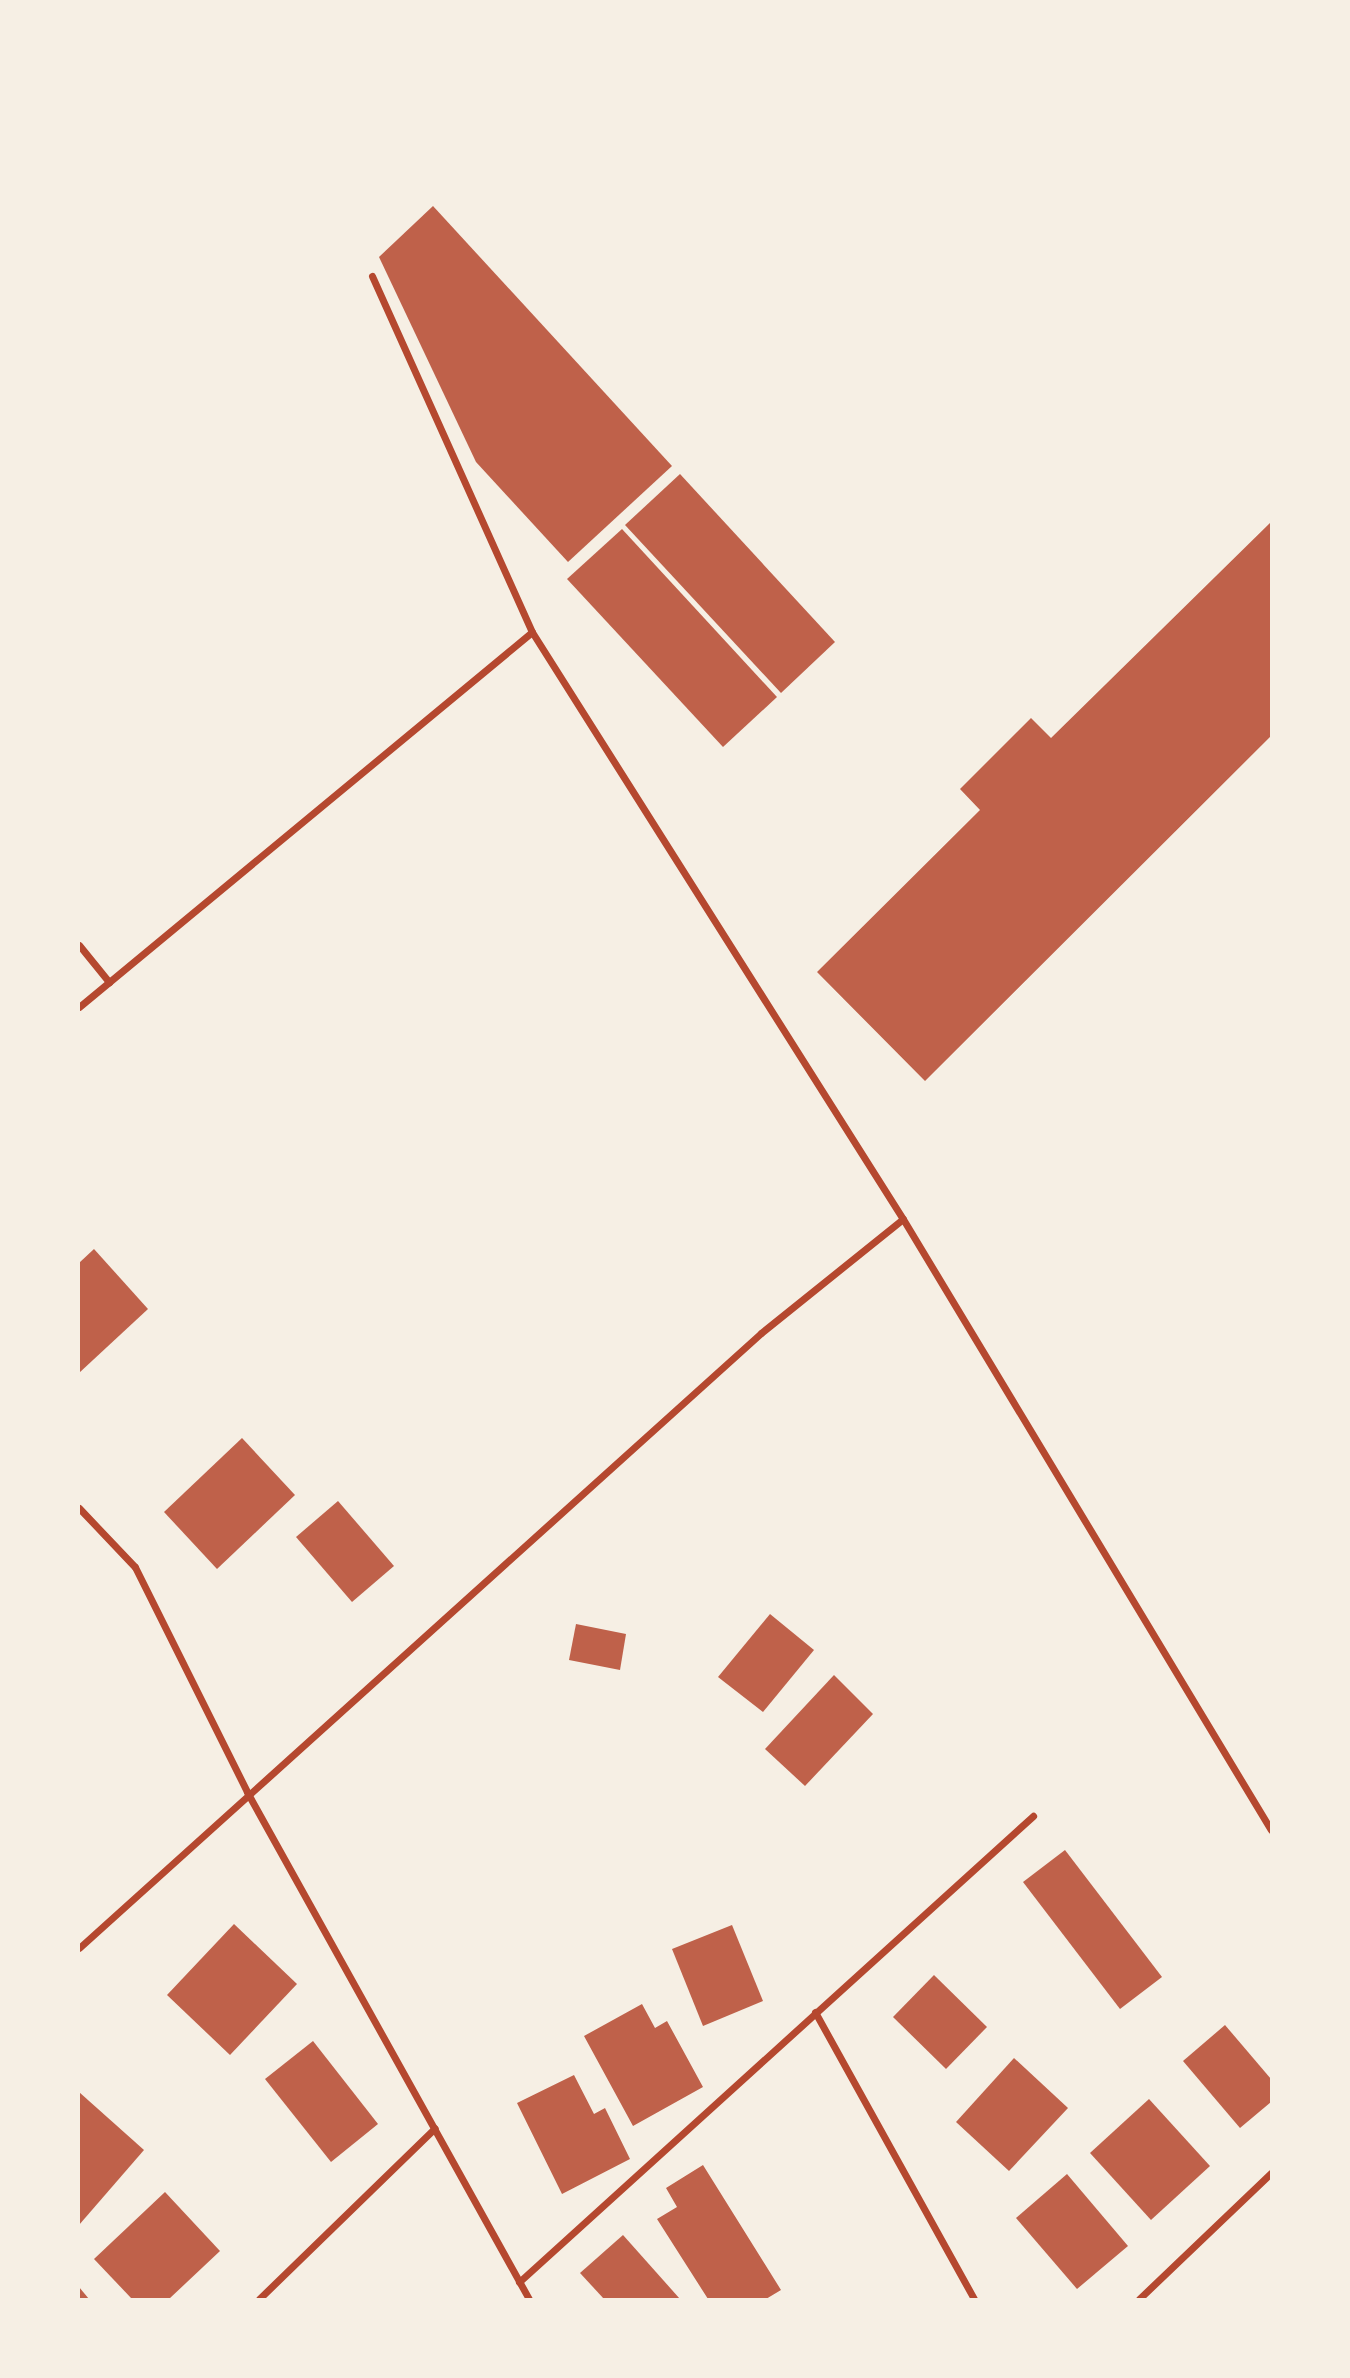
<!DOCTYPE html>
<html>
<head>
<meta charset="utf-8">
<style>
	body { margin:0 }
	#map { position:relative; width:1350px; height:2378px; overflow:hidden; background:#f6efe4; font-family:"Crimson Pro",serif }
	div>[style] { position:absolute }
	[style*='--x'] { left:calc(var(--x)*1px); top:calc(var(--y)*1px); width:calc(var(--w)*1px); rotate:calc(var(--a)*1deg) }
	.building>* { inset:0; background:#bf614a }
	.minor>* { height:7px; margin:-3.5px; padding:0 3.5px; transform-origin:3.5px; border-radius:3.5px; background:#b5482f }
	span { translate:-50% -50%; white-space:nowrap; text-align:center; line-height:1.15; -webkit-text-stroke:6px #f6efe4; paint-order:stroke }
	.frame { position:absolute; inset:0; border:80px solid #f6efe4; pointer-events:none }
</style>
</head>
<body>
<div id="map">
	<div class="building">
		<div style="clip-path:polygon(433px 206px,672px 466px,568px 562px,476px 462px,379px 257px)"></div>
		<div style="clip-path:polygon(680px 474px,835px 642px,781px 693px,625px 525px)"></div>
		<div style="clip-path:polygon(1271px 522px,1271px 736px,925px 1081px,817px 972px,980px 810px,960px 789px,1031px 718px,1051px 738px)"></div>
		<div style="clip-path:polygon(622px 529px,777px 697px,723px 747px,567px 579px)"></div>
		<div style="clip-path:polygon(94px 1249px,148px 1309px,79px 1373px,79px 1263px)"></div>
		<div style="clip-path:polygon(242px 1438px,295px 1495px,217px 1569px,164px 1512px)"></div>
		<div style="clip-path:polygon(338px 1501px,394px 1566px,352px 1602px,296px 1537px)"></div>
		<div style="clip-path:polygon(770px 1614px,814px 1650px,763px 1712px,718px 1677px)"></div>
		<div style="clip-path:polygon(576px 1624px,626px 1634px,620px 1670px,569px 1660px)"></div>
		<div style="clip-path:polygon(834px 1675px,873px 1714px,805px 1786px,765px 1749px)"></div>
		<div style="clip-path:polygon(1065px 1850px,1162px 1977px,1120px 2009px,1023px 1882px)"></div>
		<div style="clip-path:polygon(234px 1924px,297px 1984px,230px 2055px,167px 1995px)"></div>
		<div style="clip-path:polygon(732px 1925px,763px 2001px,703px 2026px,672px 1949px)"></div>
		<div style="clip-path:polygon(934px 1975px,987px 2027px,946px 2069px,893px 2017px)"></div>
		<div style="clip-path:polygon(642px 2004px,655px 2028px,667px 2021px,703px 2087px,633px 2126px,584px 2036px)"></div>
		<div style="clip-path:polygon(1225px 2025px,1271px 2079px,1271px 2102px,1240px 2128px,1183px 2061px)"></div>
		<div style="clip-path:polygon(313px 2041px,378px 2124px,331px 2162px,265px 2079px)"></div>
		<div style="clip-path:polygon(1014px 2058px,1068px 2108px,1009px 2171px,956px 2122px)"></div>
		<div style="clip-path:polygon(574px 2075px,594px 2114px,605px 2108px,630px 2159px,562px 2194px,517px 2103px)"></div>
		<div style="clip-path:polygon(79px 2092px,144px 2150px,79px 2225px)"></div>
		<div style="clip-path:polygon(1149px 2099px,1210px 2166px,1151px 2220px,1090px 2153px)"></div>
		<div style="clip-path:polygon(703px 2165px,781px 2290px,766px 2299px,708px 2299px,657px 2219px,677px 2207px,666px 2188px)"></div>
		<div style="clip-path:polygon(1067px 2174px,1128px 2246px,1077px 2289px,1016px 2218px)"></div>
		<div style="clip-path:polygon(165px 2192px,220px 2251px,169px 2299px,132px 2299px,94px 2259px)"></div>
		<div style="clip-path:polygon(623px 2235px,680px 2299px,604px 2299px,580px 2273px)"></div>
		<div style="clip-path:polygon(79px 2287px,89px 2299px,79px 2299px)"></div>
	</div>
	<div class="minor">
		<div style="--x:372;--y:276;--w:390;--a:65.8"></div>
		<div style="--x:532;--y:632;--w:694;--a:57.71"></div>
		<div style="--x:903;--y:1219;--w:713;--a:58.94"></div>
		<div style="--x:79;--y:945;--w:48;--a:51"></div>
		<div style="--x:79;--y:1007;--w:588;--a:-39.62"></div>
		<div style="--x:79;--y:1508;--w:81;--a:46.5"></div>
		<div style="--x:135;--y:1567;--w:251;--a:63.5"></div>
		<div style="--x:247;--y:1792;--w:580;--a:60.92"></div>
		<div style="--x:79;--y:1948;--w:918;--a:-42.04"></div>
		<div style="--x:761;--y:1333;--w:182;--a:-38.8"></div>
		<div style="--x:815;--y:2012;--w:328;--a:61"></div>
		<div style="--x:519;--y:2282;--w:694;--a:-42.2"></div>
		<div style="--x:259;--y:2299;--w:245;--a:-44.2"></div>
		<div style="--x:1139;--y:2299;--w:182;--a:-43.7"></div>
	</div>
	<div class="frame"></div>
</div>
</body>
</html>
